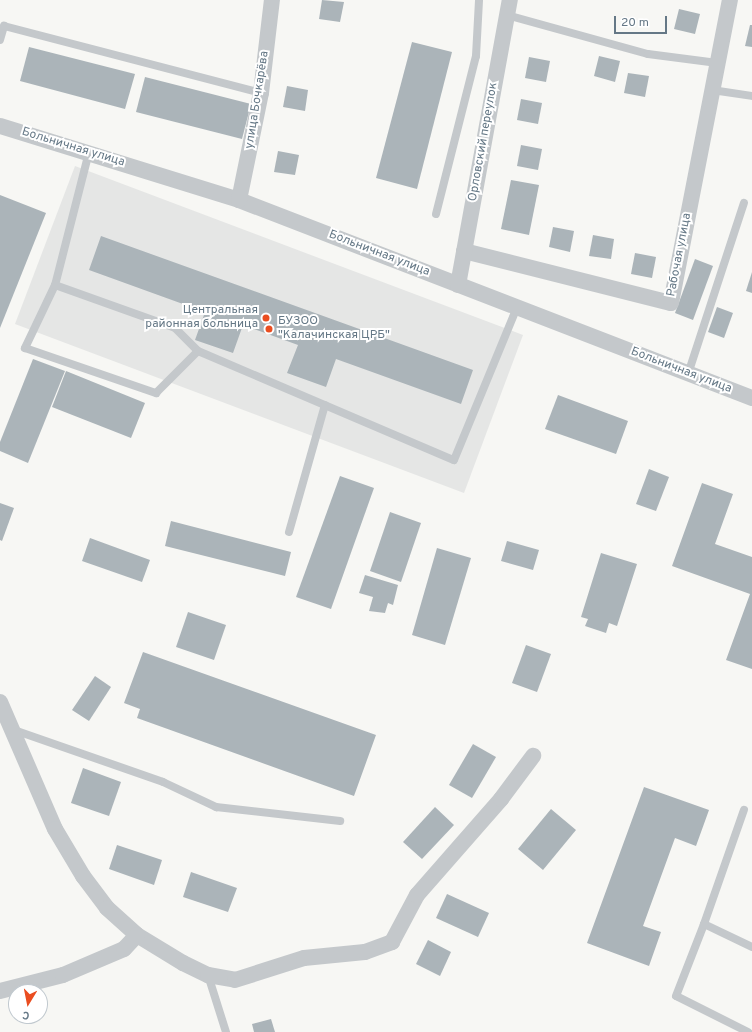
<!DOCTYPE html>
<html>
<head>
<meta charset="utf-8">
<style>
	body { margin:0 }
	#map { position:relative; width:752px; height:1032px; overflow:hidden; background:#f7f7f4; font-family:Overpass,sans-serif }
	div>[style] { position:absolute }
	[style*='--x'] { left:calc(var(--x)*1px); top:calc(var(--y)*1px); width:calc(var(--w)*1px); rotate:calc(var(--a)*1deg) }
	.built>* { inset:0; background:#e5e6e5 }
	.building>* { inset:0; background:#abb4b9 }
	.service>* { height:8px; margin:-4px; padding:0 4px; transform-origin:4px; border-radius:4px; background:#c4c8cb }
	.minor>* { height:16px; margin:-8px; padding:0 8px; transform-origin:8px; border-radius:8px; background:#c4c8cb }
	.dots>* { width:11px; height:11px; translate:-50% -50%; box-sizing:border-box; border:2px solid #fff; border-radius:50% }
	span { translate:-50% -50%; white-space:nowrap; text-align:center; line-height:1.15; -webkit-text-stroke:4px #fff; paint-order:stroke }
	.street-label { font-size:12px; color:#657886 }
	.poi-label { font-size:12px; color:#657886 }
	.right { translate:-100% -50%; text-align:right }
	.left { translate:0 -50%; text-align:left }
	.north { position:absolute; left:8px; top:984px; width:40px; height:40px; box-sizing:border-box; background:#fff; border:1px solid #c1c9cf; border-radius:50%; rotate:190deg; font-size:11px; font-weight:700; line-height:16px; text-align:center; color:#657886 }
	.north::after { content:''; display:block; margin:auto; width:14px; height:18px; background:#ea4d20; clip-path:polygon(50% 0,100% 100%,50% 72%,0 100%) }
	.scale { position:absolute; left:614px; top:16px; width:53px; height:18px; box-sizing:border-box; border:2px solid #657886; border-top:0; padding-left:5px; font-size:12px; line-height:14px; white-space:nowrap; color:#657886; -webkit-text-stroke:3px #fff; paint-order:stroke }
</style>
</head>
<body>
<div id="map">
	<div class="built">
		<div style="clip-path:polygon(75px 166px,523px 335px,464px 493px,15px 324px)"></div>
	</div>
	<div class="building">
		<div style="clip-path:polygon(322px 0,344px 2px,340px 22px,319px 19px)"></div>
		<div style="clip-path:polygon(679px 9px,700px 14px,695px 34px,674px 29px)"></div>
		<div style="clip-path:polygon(750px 25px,752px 25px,752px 47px,745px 46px)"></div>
		<div style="clip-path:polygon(412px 42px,452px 52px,417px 189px,376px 178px)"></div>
		<div style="clip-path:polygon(29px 47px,135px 74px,125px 109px,20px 81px)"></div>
		<div style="clip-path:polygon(599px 56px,620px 61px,615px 82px,594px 76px)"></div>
		<div style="clip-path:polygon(529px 57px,550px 61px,546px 82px,525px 78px)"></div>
		<div style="clip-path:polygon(628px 73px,649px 76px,645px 97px,624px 93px)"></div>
		<div style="clip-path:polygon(145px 77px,251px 104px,242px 139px,136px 112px)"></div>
		<div style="clip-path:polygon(287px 86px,308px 90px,305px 111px,283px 107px)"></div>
		<div style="clip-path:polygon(521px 99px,542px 103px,538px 124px,517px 120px)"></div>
		<div style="clip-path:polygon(521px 145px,542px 149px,538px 170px,517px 166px)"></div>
		<div style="clip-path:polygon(278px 151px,299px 155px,295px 175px,274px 172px)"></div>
		<div style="clip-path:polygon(511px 180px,539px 185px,529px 235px,501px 229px)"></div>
		<div style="clip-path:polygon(0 195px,46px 213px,0 328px)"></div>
		<div style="clip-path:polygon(553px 227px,574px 231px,570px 252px,549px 247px)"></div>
		<div style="clip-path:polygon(593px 235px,614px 239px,611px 259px,589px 256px)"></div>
		<div style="clip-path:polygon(101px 236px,473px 370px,461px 404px,336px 359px,326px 387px,287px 373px,298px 345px,243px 325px,233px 353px,195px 340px,205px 312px,89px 270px)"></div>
		<div style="clip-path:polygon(635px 253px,656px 257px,652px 278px,631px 274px)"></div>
		<div style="clip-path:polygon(695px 259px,713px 266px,693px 320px,675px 313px)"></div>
		<div style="clip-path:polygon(752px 272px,752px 293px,746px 291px)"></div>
		<div style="clip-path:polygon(717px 307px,733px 313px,724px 338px,708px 332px)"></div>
		<div style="clip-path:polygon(33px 359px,65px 371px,28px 463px,0 451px,0 442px)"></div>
		<div style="clip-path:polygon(66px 371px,145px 403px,131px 438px,52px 407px)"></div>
		<div style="clip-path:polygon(558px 395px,628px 421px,616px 454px,545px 429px)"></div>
		<div style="clip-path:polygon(649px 469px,669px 477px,656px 511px,636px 504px)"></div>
		<div style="clip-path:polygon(340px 476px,374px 488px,331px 609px,296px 597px)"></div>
		<div style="clip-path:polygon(702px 483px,733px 494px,715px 544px,752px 557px,752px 669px,726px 660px,750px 594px,672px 566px)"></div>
		<div style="clip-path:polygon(0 503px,14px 508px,2px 541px,0 540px)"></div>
		<div style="clip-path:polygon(390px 512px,421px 523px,401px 582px,370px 571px)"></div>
		<div style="clip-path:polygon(171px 521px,291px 552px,285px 576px,165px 546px)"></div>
		<div style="clip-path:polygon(90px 538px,150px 560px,142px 582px,82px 561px)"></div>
		<div style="clip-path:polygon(507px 541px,539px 550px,533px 570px,501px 561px)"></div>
		<div style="clip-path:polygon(437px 548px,471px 558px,445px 645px,412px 635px)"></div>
		<div style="clip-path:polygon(601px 553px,637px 564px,617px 626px,609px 623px,606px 633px,585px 626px,588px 619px,581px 617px)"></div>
		<div style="clip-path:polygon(365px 575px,398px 585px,393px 605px,388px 603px,385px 613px,369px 611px,373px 597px,359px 593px)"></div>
		<div style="clip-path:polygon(188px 612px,226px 625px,214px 660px,176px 647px)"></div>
		<div style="clip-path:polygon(526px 645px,551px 654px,537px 692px,512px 683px)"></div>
		<div style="clip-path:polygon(143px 652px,376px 735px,354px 796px,137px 718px,140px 709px,124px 703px)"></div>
		<div style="clip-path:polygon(95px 676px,111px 687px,89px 721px,72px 710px)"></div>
		<div style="clip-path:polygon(473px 744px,496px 757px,472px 798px,449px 785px)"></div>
		<div style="clip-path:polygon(83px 768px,121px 782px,109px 816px,71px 803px)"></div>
		<div style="clip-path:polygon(644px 787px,709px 810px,696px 846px,675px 838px,643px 926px,661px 932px,649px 966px,587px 943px)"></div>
		<div style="clip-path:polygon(435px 807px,454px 825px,422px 859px,403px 842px)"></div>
		<div style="clip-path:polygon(551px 809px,576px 830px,543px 870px,518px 849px)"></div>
		<div style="clip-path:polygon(117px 845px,162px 860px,154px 885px,109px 869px)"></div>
		<div style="clip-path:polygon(191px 872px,237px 888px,228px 912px,183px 897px)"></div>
		<div style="clip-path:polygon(447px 894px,489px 913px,478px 937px,436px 918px)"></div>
		<div style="clip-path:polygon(428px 940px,451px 952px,440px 976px,416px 964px)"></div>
		<div style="clip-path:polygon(271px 1019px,275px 1032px,254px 1032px,252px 1024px)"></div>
	</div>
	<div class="service">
		<div style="--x:507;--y:15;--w:146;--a:15.5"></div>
		<div style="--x:648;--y:54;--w:70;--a:7.4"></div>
		<div style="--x:0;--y:40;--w:15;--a:-74"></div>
		<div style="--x:4;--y:26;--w:266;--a:14.6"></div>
		<div style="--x:712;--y:90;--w:40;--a:8.5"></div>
		<div style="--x:89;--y:152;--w:137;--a:104.3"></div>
		<div style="--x:55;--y:285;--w:70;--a:115.5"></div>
		<div style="--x:25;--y:348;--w:139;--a:19"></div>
		<div style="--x:156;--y:393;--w:59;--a:-45"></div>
		<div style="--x:436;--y:214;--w:163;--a:-75.8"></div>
		<div style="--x:476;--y:56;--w:56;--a:-86.9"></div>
		<div style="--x:55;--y:285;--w:127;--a:19.7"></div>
		<div style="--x:175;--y:328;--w:33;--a:45"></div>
		<div style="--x:198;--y:351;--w:278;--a:23.1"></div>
		<div style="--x:454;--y:460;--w:165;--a:-67.6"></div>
		<div style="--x:688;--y:374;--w:180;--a:-71.9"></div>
		<div style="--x:289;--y:532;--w:132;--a:-74.2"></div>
		<div style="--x:14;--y:730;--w:158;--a:19.2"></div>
		<div style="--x:163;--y:782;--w:59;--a:25.3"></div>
		<div style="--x:216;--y:807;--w:125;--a:6.4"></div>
		<div style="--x:704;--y:924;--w:121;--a:-70.7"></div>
		<div style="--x:208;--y:975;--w:60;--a:72.5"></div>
		<div style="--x:748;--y:1032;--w:80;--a:-153.4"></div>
		<div style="--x:676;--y:996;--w:77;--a:-68.7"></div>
		<div style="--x:704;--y:924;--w:53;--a:25.6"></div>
	</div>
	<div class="minor">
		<div style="--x:0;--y:126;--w:250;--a:17.2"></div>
		<div style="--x:239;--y:200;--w:550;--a:21.1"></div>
		<div style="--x:239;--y:200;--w:109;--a:-78.4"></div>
		<div style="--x:261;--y:93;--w:94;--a:-83.3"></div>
		<div style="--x:464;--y:251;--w:213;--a:14.1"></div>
		<div style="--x:671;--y:303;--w:309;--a:-79"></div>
		<div style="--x:458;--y:285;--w:290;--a:-79.7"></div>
		<div style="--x:0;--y:702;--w:138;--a:66.6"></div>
		<div style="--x:55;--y:829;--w:55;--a:59.2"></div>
		<div style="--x:83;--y:876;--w:40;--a:53"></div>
		<div style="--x:107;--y:908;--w:40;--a:42"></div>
		<div style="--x:137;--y:935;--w:54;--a:31.3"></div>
		<div style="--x:183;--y:963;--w:28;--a:26"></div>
		<div style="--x:208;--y:975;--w:27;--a:10"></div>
		<div style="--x:235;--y:980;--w:72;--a:-17.7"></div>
		<div style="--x:304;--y:958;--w:61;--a:-5.6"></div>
		<div style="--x:365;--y:952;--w:29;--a:-20"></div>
		<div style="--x:392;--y:942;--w:53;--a:-62"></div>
		<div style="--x:417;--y:895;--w:128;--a:-48.8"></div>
		<div style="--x:501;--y:799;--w:54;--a:-53.3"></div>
		<div style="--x:0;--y:991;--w:65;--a:-14.3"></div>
		<div style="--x:63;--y:975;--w:66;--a:-23.1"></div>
		<div style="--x:124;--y:949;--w:19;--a:-47"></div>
	</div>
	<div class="dots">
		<div style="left:266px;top:318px;background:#ea4d20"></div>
		<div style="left:269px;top:329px;background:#ea4d20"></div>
	</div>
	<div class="street-label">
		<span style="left:258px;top:100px;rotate:-81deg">улица Бочкарёва</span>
		<span style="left:484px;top:142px;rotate:-80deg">Орловский переулок</span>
		<span style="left:73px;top:148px;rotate:17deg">Больничная улица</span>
		<span style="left:379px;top:254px;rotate:21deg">Больничная улица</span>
		<span style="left:680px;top:255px;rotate:-79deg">Рабочая улица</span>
		<span style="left:681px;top:371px;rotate:21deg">Больничная улица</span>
	</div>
	<div class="poi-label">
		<span class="right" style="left:258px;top:318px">Центральная<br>районная больница</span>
		<span class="left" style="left:278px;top:329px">БУЗОО<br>"Калачинская ЦРБ"</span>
	</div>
	<div class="north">С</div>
	<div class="scale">20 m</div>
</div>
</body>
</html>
